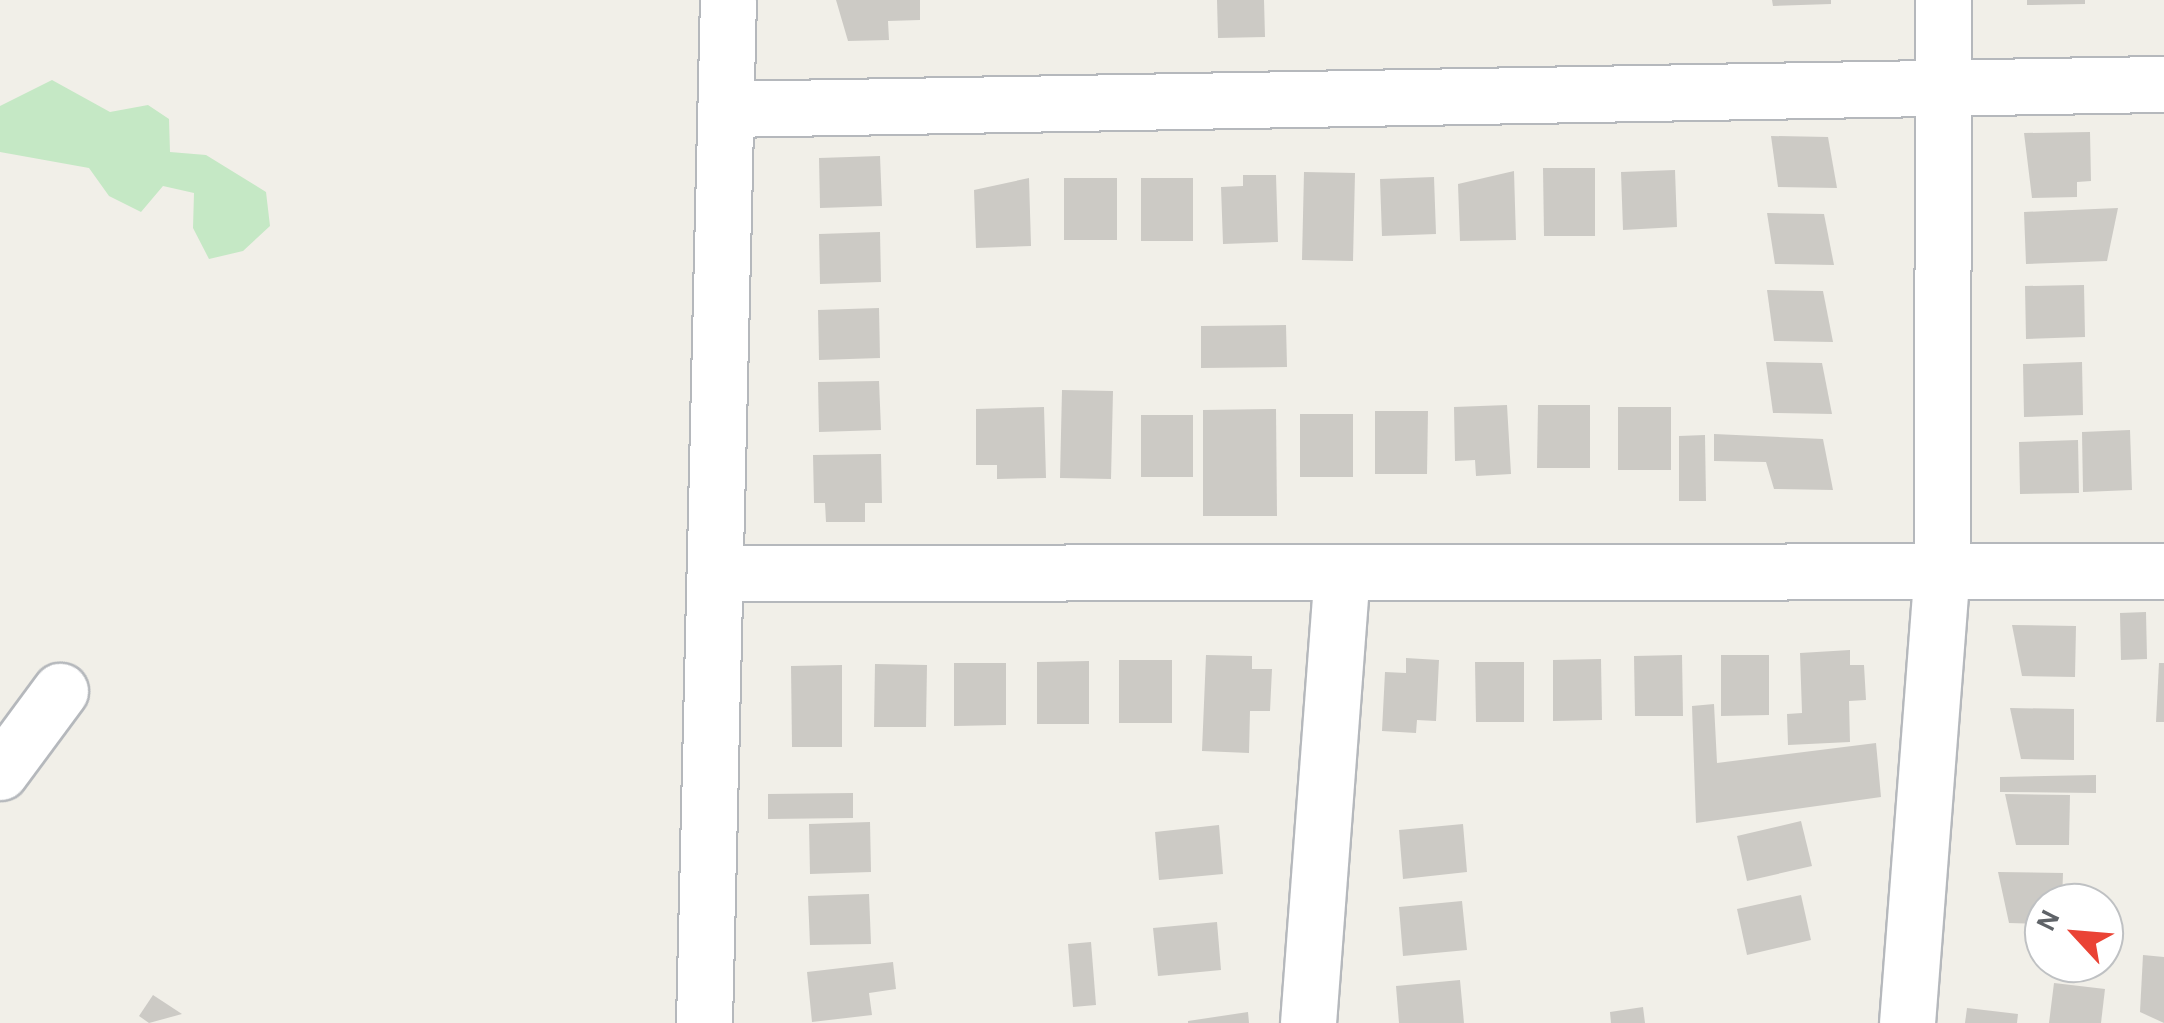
<!DOCTYPE html>
<html>
<head>
<meta charset="utf-8">
<style>
	body { margin:0 }
	#map { position:relative; width:2164px; height:1023px; overflow:hidden; background:#f1efe8; font-family:"Alegreya Sans",sans-serif }
	div>[style] { position:absolute }
	[style*='--x'] { left:calc(var(--x)*1px); top:calc(var(--y)*1px); width:calc(var(--w)*1px); rotate:calc(var(--a)*1deg) }
	.green>* { inset:0; background:#c5e8c5 }
	.building>* { inset:0; background:#cccac5 }
	.roads { filter:drop-shadow(2px 0 #b5b8bc) drop-shadow(-2px 0 #b5b8bc) drop-shadow(0 2px #b5b8bc) drop-shadow(0 -2px #b5b8bc) }
	.minor>* { height:55px; margin:-27.5px; padding:0 27.5px; transform-origin:27.5px; border-radius:27.5px; background:#fff }
	span { translate:-50% -50%; white-space:nowrap; text-align:center; line-height:1.15; -webkit-text-stroke:8px #fff; paint-order:stroke }
	.north { position:absolute; left:2024px; top:883px; width:100px; height:100px; box-sizing:border-box; background:#fff; border:2px solid #bfc1c3; border-radius:50%; rotate:296deg; font-size:28px; font-weight:700; line-height:40px; text-align:center; color:#5f6368 }
	.north::after { content:''; display:block; margin:auto; width:35px; height:45px; background:#ea4335; clip-path:polygon(50% 0,100% 100%,50% 72%,0 100%) }
</style>
</head>
<body>
<div id="map">
	<div class="green">
		<div style="clip-path:polygon(52px 80px,110px 112px,148px 105px,169px 119px,170px 152px,206px 155px,266px 192px,270px 226px,243px 251px,209px 259px,193px 228px,194px 193px,163px 186px,141px 212px,109px 196px,89px 168px,0 152px,0 106px)"></div>
	</div>
	<div class="building">
		<div style="clip-path:polygon(836px 0,920px 0,920px 20px,888px 21px,889px 40px,848px 41px)"></div>
		<div style="clip-path:polygon(1217px 0,1264px 0,1265px 37px,1218px 38px)"></div>
		<div style="clip-path:polygon(1772px 0,1831px 0,1831px 4px,1773px 6px)"></div>
		<div style="clip-path:polygon(2027px 0,2085px 0,2085px 4px,2027px 5px)"></div>
		<div style="clip-path:polygon(2090px 132px,2091px 181px,2077px 182px,2077px 197px,2032px 198px,2024px 133px)"></div>
		<div style="clip-path:polygon(1771px 136px,1828px 137px,1837px 188px,1778px 187px)"></div>
		<div style="clip-path:polygon(880px 156px,882px 206px,820px 208px,819px 158px)"></div>
		<div style="clip-path:polygon(1543px 168px,1595px 168px,1595px 236px,1544px 236px)"></div>
		<div style="clip-path:polygon(1675px 170px,1677px 227px,1623px 230px,1621px 172px)"></div>
		<div style="clip-path:polygon(1514px 171px,1516px 240px,1460px 241px,1458px 184px)"></div>
		<div style="clip-path:polygon(1304px 172px,1355px 173px,1353px 261px,1302px 260px)"></div>
		<div style="clip-path:polygon(1243px 175px,1276px 175px,1278px 242px,1223px 244px,1221px 187px,1243px 186px)"></div>
		<div style="clip-path:polygon(1434px 177px,1436px 234px,1382px 236px,1380px 179px)"></div>
		<div style="clip-path:polygon(1029px 178px,1031px 246px,976px 248px,974px 190px)"></div>
		<div style="clip-path:polygon(1064px 178px,1117px 178px,1117px 240px,1064px 240px)"></div>
		<div style="clip-path:polygon(1141px 178px,1193px 178px,1193px 241px,1141px 241px)"></div>
		<div style="clip-path:polygon(2118px 208px,2107px 261px,2026px 264px,2024px 212px)"></div>
		<div style="clip-path:polygon(1767px 213px,1824px 214px,1834px 265px,1775px 264px)"></div>
		<div style="clip-path:polygon(880px 232px,881px 282px,820px 284px,819px 234px)"></div>
		<div style="clip-path:polygon(2084px 285px,2085px 337px,2026px 339px,2025px 286px)"></div>
		<div style="clip-path:polygon(1767px 290px,1823px 291px,1833px 342px,1774px 341px)"></div>
		<div style="clip-path:polygon(879px 308px,880px 358px,819px 360px,818px 310px)"></div>
		<div style="clip-path:polygon(1286px 325px,1287px 367px,1201px 368px,1201px 326px)"></div>
		<div style="clip-path:polygon(1766px 362px,1822px 363px,1832px 414px,1773px 413px)"></div>
		<div style="clip-path:polygon(2082px 362px,2083px 415px,2024px 417px,2023px 364px)"></div>
		<div style="clip-path:polygon(879px 381px,881px 430px,819px 432px,818px 382px)"></div>
		<div style="clip-path:polygon(1062px 390px,1113px 391px,1111px 479px,1060px 478px)"></div>
		<div style="clip-path:polygon(1507px 405px,1511px 474px,1476px 476px,1475px 460px,1455px 461px,1454px 407px)"></div>
		<div style="clip-path:polygon(1538px 405px,1590px 405px,1590px 468px,1537px 468px)"></div>
		<div style="clip-path:polygon(1044px 407px,1046px 478px,997px 479px,997px 465px,976px 465px,976px 409px)"></div>
		<div style="clip-path:polygon(1618px 407px,1671px 407px,1671px 470px,1618px 470px)"></div>
		<div style="clip-path:polygon(1276px 409px,1277px 516px,1203px 516px,1203px 410px)"></div>
		<div style="clip-path:polygon(1375px 411px,1428px 411px,1427px 474px,1375px 474px)"></div>
		<div style="clip-path:polygon(1300px 414px,1353px 414px,1353px 477px,1300px 477px)"></div>
		<div style="clip-path:polygon(1141px 415px,1193px 415px,1193px 477px,1141px 477px)"></div>
		<div style="clip-path:polygon(2130px 430px,2132px 490px,2083px 492px,2082px 432px)"></div>
		<div style="clip-path:polygon(1714px 434px,1823px 439px,1833px 490px,1774px 489px,1766px 462px,1714px 461px)"></div>
		<div style="clip-path:polygon(1705px 435px,1706px 501px,1679px 501px,1679px 436px)"></div>
		<div style="clip-path:polygon(2078px 440px,2079px 493px,2020px 494px,2019px 442px)"></div>
		<div style="clip-path:polygon(881px 454px,882px 503px,865px 503px,865px 522px,826px 522px,825px 503px,814px 503px,813px 455px)"></div>
		<div style="clip-path:polygon(2146px 612px,2147px 659px,2121px 660px,2120px 613px)"></div>
		<div style="clip-path:polygon(2012px 625px,2076px 626px,2075px 677px,2022px 676px)"></div>
		<div style="clip-path:polygon(1850px 650px,1850px 665px,1864px 665px,1866px 700px,1849px 701px,1850px 742px,1788px 745px,1787px 714px,1802px 713px,1800px 653px)"></div>
		<div style="clip-path:polygon(1206px 655px,1252px 656px,1252px 669px,1272px 669px,1270px 711px,1250px 711px,1249px 753px,1202px 751px)"></div>
		<div style="clip-path:polygon(1682px 655px,1683px 716px,1635px 716px,1634px 656px)"></div>
		<div style="clip-path:polygon(1721px 655px,1769px 655px,1769px 715px,1721px 716px)"></div>
		<div style="clip-path:polygon(1406px 658px,1439px 660px,1436px 721px,1417px 720px,1416px 733px,1382px 731px,1385px 672px,1406px 673px)"></div>
		<div style="clip-path:polygon(1601px 659px,1602px 720px,1553px 721px,1553px 660px)"></div>
		<div style="clip-path:polygon(1119px 660px,1172px 660px,1172px 723px,1119px 723px)"></div>
		<div style="clip-path:polygon(1089px 661px,1089px 724px,1037px 724px,1037px 662px)"></div>
		<div style="clip-path:polygon(1475px 662px,1524px 662px,1524px 722px,1476px 722px)"></div>
		<div style="clip-path:polygon(954px 663px,1006px 663px,1006px 725px,954px 726px)"></div>
		<div style="clip-path:polygon(2159px 663px,2164px 663px,2164px 722px,2156px 722px)"></div>
		<div style="clip-path:polygon(875px 664px,927px 665px,926px 727px,874px 727px)"></div>
		<div style="clip-path:polygon(842px 665px,842px 747px,792px 747px,791px 666px)"></div>
		<div style="clip-path:polygon(1714px 704px,1717px 763px,1876px 743px,1881px 797px,1696px 823px,1692px 706px)"></div>
		<div style="clip-path:polygon(2010px 708px,2074px 709px,2074px 760px,2021px 759px)"></div>
		<div style="clip-path:polygon(2096px 775px,2096px 793px,2000px 792px,2000px 777px)"></div>
		<div style="clip-path:polygon(853px 793px,853px 818px,768px 819px,768px 794px)"></div>
		<div style="clip-path:polygon(2005px 794px,2070px 795px,2069px 845px,2016px 845px)"></div>
		<div style="clip-path:polygon(1801px 821px,1812px 866px,1747px 881px,1737px 836px)"></div>
		<div style="clip-path:polygon(870px 822px,871px 872px,810px 874px,809px 824px)"></div>
		<div style="clip-path:polygon(1463px 824px,1467px 872px,1403px 879px,1399px 830px)"></div>
		<div style="clip-path:polygon(1219px 825px,1223px 874px,1159px 880px,1155px 832px)"></div>
		<div style="clip-path:polygon(1998px 872px,2063px 873px,2062px 903px,2044px 903px,2044px 924px,2009px 923px)"></div>
		<div style="clip-path:polygon(869px 894px,871px 944px,810px 945px,808px 896px)"></div>
		<div style="clip-path:polygon(1801px 895px,1811px 940px,1747px 955px,1737px 909px)"></div>
		<div style="clip-path:polygon(1462px 901px,1467px 950px,1403px 956px,1399px 907px)"></div>
		<div style="clip-path:polygon(1217px 922px,1221px 970px,1158px 976px,1153px 928px)"></div>
		<div style="clip-path:polygon(1091px 942px,1096px 1005px,1073px 1007px,1068px 944px)"></div>
		<div style="clip-path:polygon(2143px 955px,2164px 957px,2164px 1023px,2140px 1012px)"></div>
		<div style="clip-path:polygon(893px 962px,896px 989px,869px 993px,872px 1015px,812px 1022px,807px 972px)"></div>
		<div style="clip-path:polygon(1460px 980px,1464px 1023px,1399px 1023px,1396px 986px)"></div>
		<div style="clip-path:polygon(2054px 983px,2105px 989px,2101px 1023px,2049px 1023px)"></div>
		<div style="clip-path:polygon(153px 995px,182px 1014px,149px 1023px,139px 1016px)"></div>
		<div style="clip-path:polygon(1643px 1007px,1645px 1023px,1611px 1023px,1610px 1012px)"></div>
		<div style="clip-path:polygon(1967px 1008px,2018px 1014px,2017px 1023px,1965px 1023px)"></div>
		<div style="clip-path:polygon(1248px 1012px,1249px 1023px,1188px 1023px,1188px 1021px)"></div>
	</div>
	<div class="roads">
		<div class="minor">
			<div style="--x:726;--y:109;--w:1438;--a:-1"></div>
			<div style="--x:715;--y:573;--w:1449;--a:-0.08"></div>
			<div style="--x:0;--y:772;--w:101;--a:-53.5"></div>
			<div style="--x:704;--y:1023;--w:1023;--a:-88.66"></div>
			<div style="--x:1308;--y:1023;--w:450;--a:-85.7"></div>
			<div style="--x:1907;--y:1023;--w:457;--a:-85.6"></div>
			<div style="--x:1942;--y:567;--w:567;--a:-89.9"></div>
		</div>
	</div>
	<div class="north">N</div>
</div>
</body>
</html>
